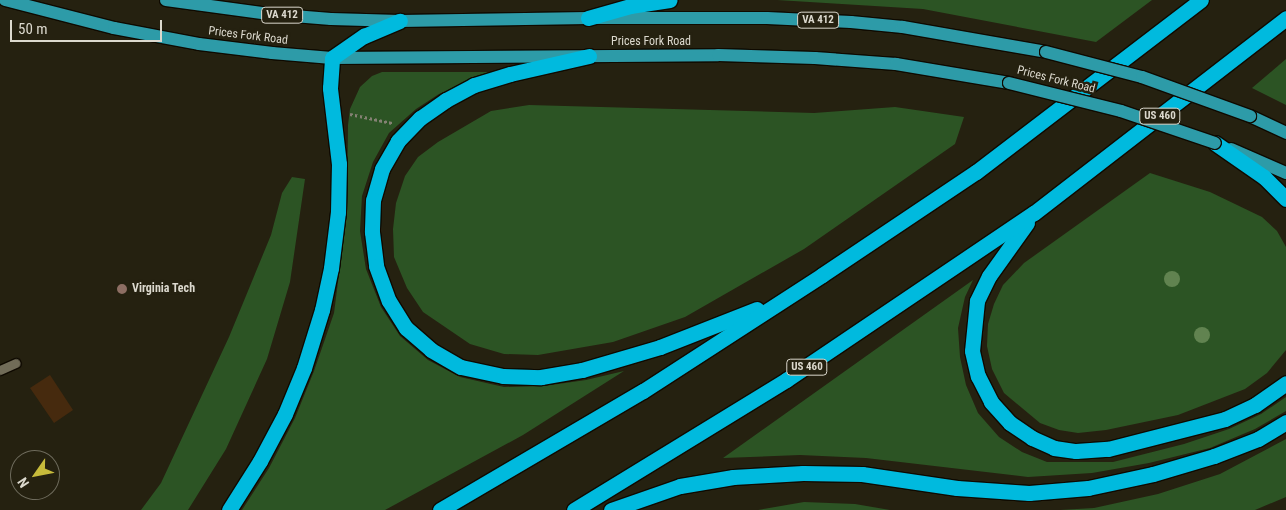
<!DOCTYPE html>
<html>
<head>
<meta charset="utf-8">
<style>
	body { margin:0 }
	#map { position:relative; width:1286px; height:510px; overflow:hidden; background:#252110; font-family:"Roboto Condensed",sans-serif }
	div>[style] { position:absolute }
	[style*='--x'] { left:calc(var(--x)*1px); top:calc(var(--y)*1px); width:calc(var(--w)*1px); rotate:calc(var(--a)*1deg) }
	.green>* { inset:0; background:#2c5424 }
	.building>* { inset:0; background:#462a0e }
	.path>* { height:3px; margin-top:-1.5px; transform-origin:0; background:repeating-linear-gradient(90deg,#848173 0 2.5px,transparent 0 5px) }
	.roads { filter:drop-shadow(1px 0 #0f0a00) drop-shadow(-1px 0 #0f0a00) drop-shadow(0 1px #0f0a00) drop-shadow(0 -1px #0f0a00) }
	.lane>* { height:9px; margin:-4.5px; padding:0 4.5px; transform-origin:4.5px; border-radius:4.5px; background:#716c58 }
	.primary>* { height:12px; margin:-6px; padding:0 6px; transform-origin:6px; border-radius:6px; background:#2d9ba8 }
	.highway>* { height:15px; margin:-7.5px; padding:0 7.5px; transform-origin:7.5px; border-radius:7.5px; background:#00bade }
	.bridges { filter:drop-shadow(1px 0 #0f0a00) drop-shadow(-1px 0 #0f0a00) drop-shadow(0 1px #0f0a00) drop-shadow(0 -1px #0f0a00) }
	.primary-bridge>* { height:12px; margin:-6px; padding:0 6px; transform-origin:6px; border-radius:6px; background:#2d9ba8 }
	.trees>* { width:16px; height:16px; margin:-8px; border-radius:50%; background:#618350 }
	.dots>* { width:14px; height:14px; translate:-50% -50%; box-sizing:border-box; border:2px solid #252110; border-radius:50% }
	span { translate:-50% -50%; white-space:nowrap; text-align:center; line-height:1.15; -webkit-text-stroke:5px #252110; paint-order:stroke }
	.shield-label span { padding:1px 4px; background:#252110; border:1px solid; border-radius:4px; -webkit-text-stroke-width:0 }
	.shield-label { font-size:11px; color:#dcd9ce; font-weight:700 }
	.street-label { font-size:12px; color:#dcd9ce }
	.poi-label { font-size:12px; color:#dcd9ce; font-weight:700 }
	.left { translate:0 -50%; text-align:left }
	.north { position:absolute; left:10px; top:450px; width:50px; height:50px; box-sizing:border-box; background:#252110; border:1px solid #6e6b5c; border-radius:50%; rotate:237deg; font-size:14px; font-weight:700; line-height:20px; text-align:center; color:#dcd9ce }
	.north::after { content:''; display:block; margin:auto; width:18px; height:22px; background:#c7bb3b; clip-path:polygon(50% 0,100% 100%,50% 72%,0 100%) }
	.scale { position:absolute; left:10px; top:20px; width:152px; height:22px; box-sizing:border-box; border:2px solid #dcd9ce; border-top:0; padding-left:6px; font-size:15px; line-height:18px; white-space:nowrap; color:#dcd9ce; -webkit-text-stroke:4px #252110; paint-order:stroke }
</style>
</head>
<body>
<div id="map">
	<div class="green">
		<div style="clip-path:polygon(777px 0,1152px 0,1096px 42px,923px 9px)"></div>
		<div style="clip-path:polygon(1286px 59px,1286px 105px,1252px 88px)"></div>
		<div style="clip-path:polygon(382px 72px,495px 72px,439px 94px,416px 109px,389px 133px,373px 162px,362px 196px,360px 231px,366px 269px,381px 307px,400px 336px,428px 360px,460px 377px,504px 387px,544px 386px,586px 380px,624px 371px,523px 435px,385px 510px,242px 510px,269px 468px,295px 418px,314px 371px,334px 313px,347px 212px,348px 125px,350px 109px,360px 87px,372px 76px)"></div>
		<div style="clip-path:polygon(529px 105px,814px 113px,895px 107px,964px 117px,955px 144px,804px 249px,685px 317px,613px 342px,538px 355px,504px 354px,470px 344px,423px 312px,407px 288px,394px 257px,393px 229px,396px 203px,405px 176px,418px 157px,438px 142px,491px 111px)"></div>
		<div style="clip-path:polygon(1150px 173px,1210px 192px,1262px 217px,1277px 231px,1286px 247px,1286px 350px,1267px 373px,1245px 389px,1178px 415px,1106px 430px,1078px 433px,1059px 430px,1040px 423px,1004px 393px,992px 369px,987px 346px,988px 324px,994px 304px,1003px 285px,1024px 263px)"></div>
		<div style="clip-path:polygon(292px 177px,305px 179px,290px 282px,267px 359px,226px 449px,188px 510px,141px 510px,161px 483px,229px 337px,271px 235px,282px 193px)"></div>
		<div style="clip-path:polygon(973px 280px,965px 297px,958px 328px,960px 357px,966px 385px,978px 413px,999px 437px,1022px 452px,1047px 462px,1113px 462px,1184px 444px,1229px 429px,1261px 414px,1286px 397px,1286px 411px,1255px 429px,1210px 448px,1149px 463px,1092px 473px,1028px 477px,866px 458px,800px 455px,723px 458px)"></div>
		<div style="clip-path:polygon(1286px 439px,1286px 497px,1255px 510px,1060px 510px,1094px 508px,1158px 494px,1220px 474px)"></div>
		<div style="clip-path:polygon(804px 502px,855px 504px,890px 510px,758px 510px)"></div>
	</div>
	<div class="building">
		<div style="clip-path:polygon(50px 375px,73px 410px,54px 423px,30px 388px)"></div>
	</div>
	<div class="path">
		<div style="--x:350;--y:114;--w:43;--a:12.1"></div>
	</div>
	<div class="roads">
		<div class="lane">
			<div style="--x:0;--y:370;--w:17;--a:-24"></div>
		</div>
		<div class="primary">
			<div style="--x:5;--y:0;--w:113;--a:14.4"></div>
			<div style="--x:114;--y:28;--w:86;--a:10.7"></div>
			<div style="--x:199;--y:44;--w:74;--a:7"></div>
			<div style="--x:272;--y:53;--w:60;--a:4.8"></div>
			<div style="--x:332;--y:58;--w:386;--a:-0.4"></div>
			<div style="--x:718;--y:55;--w:97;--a:1.8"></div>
			<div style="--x:815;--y:58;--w:81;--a:4.2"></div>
			<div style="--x:896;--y:64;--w:115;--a:9.5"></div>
			<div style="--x:166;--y:0;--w:104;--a:7.7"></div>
			<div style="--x:269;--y:14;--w:62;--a:4.6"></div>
			<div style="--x:331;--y:19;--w:69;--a:1.7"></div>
			<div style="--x:400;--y:21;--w:188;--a:-0.9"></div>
			<div style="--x:588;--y:18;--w:179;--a:0"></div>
			<div style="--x:767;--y:18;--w:84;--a:2.7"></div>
			<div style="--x:851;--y:22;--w:52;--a:5.5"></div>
			<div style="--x:903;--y:27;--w:145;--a:9.9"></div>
			<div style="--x:1250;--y:116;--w:40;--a:25"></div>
			<div style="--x:1231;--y:149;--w:60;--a:23.6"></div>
		</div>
		<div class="highway">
			<div style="--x:588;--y:18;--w:44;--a:-15.9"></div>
			<div style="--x:630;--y:6;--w:40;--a:-8.5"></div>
			<div style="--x:589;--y:56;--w:81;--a:167.2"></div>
			<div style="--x:510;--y:74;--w:38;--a:163"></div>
			<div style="--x:474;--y:85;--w:32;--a:152"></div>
			<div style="--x:446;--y:100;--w:32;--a:145"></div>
			<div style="--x:420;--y:118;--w:32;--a:134"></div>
			<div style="--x:398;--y:141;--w:32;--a:120"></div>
			<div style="--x:382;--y:169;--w:32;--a:106"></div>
			<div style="--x:373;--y:200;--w:32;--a:92"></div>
			<div style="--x:372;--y:232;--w:34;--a:83"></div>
			<div style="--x:376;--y:266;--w:37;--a:70"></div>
			<div style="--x:389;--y:301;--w:32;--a:58"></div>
			<div style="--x:406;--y:328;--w:33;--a:41"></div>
			<div style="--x:431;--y:350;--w:34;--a:30"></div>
			<div style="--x:461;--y:367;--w:43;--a:12.1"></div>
			<div style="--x:503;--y:376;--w:38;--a:2"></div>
			<div style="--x:541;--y:377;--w:42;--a:-9.7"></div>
			<div style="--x:582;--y:370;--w:81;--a:-16.4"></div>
			<div style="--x:660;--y:347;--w:104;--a:-21.4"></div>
			<div style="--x:1215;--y:143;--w:60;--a:34.8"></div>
			<div style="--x:1264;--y:177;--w:31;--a:45"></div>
			<div style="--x:1027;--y:223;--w:65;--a:125.6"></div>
			<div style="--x:989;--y:276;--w:28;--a:116"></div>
			<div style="--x:977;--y:301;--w:50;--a:95.7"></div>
			<div style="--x:972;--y:351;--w:26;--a:77"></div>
			<div style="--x:978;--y:376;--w:29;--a:63"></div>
			<div style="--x:991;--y:402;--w:28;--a:48"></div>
			<div style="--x:1010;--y:423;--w:27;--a:34"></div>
			<div style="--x:1032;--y:438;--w:24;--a:24"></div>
			<div style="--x:1054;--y:448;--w:22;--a:8"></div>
			<div style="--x:1076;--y:451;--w:32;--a:-4"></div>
			<div style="--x:1108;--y:449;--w:121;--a:-14.4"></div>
			<div style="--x:1225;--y:419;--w:33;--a:-25"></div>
			<div style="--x:1255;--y:405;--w:38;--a:-35"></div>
			<div style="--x:229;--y:510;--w:58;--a:-57.7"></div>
			<div style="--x:260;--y:461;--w:53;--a:-62"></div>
			<div style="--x:285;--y:414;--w:50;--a:-67.6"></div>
			<div style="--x:304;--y:368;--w:61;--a:-72.8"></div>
			<div style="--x:322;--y:310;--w:43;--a:-77.9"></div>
			<div style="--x:331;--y:268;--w:56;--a:-82.9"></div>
			<div style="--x:338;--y:212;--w:48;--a:-88.8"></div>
			<div style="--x:339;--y:164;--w:77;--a:-96.8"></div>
			<div style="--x:330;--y:88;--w:30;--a:-86"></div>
			<div style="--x:332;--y:58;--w:39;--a:-35"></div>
			<div style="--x:364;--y:36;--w:39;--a:-23"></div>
			<div style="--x:440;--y:510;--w:235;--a:-30.4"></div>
			<div style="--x:643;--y:391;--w:213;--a:-32.9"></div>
			<div style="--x:822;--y:275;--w:185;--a:-33.8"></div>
			<div style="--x:976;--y:172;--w:283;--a:-37.4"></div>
			<div style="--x:574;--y:510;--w:249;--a:-31.5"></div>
			<div style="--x:786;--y:380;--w:299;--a:-34"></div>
			<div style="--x:1034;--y:213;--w:319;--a:-37.7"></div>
			<div style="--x:611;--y:510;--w:73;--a:-19.2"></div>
			<div style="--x:680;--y:486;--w:54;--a:-9.6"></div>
			<div style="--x:733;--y:477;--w:70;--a:-3.3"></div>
			<div style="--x:803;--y:473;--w:59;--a:1"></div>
			<div style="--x:862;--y:474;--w:96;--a:8.4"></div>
			<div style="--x:957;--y:488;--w:72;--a:4"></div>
			<div style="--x:1029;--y:493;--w:59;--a:-4.8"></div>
			<div style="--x:1088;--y:488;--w:66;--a:-12.2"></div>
			<div style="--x:1153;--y:474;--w:64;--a:-16.4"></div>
			<div style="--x:1214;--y:456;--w:47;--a:-21.1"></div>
			<div style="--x:1258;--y:439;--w:33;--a:-31"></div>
		</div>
	</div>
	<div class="bridges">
		<div class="primary-bridge">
			<div style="--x:1046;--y:52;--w:99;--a:14.6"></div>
			<div style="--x:1142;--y:77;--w:115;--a:19.9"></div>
			<div style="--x:1009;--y:83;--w:115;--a:14"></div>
			<div style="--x:1121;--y:111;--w:99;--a:18.8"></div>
		</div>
	</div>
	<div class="trees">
		<div style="left:1172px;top:279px"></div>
		<div style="left:1202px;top:335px"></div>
	</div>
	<div class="dots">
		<div style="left:122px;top:289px;background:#8d6e63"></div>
	</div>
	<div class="shield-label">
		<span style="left:282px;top:15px">VA 412</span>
		<span style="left:818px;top:20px">VA 412</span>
		<span style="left:1160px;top:116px">US 460</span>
		<span style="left:807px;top:367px">US 460</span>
	</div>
	<div class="street-label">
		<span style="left:248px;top:36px;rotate:7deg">Prices Fork Road</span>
		<span style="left:651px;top:42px">Prices Fork Road</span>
		<span style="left:1056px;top:80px;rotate:14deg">Prices Fork Road</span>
	</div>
	<div class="poi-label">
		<span class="left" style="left:132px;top:289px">Virginia Tech</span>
	</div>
	<div class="north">N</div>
	<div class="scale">50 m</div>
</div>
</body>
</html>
